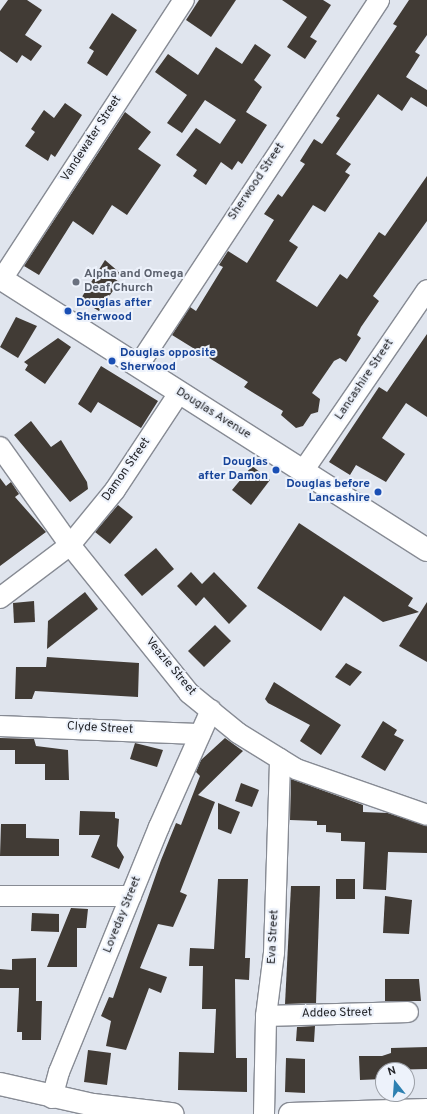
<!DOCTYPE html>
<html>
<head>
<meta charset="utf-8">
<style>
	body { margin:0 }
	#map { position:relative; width:427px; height:1114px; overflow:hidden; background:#e0e5ee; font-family:Overpass,sans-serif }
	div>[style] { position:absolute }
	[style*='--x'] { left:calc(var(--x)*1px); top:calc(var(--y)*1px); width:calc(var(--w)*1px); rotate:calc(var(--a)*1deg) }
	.building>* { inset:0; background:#413b35 }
	.roads { filter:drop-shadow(1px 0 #878b94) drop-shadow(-1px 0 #878b94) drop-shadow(0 1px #878b94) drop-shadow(0 -1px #878b94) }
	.street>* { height:20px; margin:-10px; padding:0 10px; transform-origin:10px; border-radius:10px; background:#fff }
	.secondary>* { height:22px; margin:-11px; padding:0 11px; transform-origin:11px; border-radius:11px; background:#fff }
	.primary>* { height:22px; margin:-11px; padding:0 11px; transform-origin:11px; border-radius:11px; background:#fff }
	.dots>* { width:11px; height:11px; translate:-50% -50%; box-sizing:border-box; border:2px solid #edf2fb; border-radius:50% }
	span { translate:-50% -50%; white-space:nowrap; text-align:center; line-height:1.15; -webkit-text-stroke:4px #edf2fb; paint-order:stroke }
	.street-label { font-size:12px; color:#212226 }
	.worship-label { font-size:12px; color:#5b616d; font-weight:700 }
	.left { translate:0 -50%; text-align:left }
	.transit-label { font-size:12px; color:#164399; font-weight:700 }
	.right { translate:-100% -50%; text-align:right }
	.north { position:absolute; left:375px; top:1062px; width:40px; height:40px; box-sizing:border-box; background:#edf2fb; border:1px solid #9b9fa6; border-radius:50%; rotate:343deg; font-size:11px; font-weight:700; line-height:16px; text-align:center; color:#212226 }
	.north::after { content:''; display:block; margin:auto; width:14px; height:18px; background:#2d80b1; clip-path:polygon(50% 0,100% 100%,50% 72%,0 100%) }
</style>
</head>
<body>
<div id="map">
	<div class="building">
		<div style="clip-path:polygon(8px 0,27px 0,42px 10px,25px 35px,42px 46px,31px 61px,22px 55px,17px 63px,0 51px,0 11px)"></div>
		<div style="clip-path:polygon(199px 0,236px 0,211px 37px,186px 20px)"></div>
		<div style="clip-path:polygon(282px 0,323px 0,331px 5px,310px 37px,317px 41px,305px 59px,287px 47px,307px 17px)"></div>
		<div style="clip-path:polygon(409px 0,427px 0,427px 35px,415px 52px,420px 55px,406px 77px,427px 90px,427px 107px,411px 97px,402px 111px,378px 94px,336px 154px,351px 164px,345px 172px,350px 175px,325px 212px,313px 205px,289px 241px,298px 247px,276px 281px,317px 307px,340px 274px,347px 279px,379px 232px,385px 236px,427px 176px,427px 221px,373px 296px,379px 301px,361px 327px,357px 335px,361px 338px,346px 362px,340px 358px,334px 361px,312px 393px,320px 399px,318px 412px,311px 414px,303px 426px,296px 428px,281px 415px,283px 411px,244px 387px,248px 382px,172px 335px,190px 307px,196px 311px,223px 267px,219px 265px,228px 251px,247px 263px,274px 220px,264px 214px,278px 194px,282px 197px,305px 164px,300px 161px,314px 139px,322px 144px,340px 118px,336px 116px,397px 26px,393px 24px)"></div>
		<div style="clip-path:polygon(112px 13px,137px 30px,107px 76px,87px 63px,94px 51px,89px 48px)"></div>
		<div style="clip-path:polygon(255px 44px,271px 55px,254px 80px,262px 87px,246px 112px,267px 125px,242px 164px,238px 161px,232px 170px,221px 162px,206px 185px,193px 176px,197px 170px,176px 155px,196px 128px,220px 144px,236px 120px,205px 100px,182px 133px,167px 123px,187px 95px,155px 72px,168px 54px,198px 75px,216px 47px,242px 64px)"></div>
		<div style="clip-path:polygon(65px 103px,82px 115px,55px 157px,51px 154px,48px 161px,25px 146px,35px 132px,31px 129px,44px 110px,54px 118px)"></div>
		<div style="clip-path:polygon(125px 112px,151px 132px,138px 149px,161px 165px,127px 215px,112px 205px,93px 235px,73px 221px,39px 275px,24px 266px)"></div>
		<div style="clip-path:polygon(105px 260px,120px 273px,115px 279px,119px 282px,99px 311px,80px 300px)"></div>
		<div style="clip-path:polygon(16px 317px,37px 326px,18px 358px,0 347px)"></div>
		<div style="clip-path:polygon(427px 334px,427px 417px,406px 403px,382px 438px,405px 454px,386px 482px,356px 465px,350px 475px,329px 462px,379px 387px,387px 392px)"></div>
		<div style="clip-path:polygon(58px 338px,71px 347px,45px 384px,25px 370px,28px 365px,24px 362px)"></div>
		<div style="clip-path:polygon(101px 366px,158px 401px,141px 428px,98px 402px,91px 413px,78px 404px)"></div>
		<div style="clip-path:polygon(31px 421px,51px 447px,61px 440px,87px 482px,88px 489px,70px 502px,14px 435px)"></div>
		<div style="clip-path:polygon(252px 466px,270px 480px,251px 505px,232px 490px)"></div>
		<div style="clip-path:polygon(0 478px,6px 486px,11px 482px,19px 494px,15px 497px,46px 532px,0 566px)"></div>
		<div style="clip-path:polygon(118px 505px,133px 517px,110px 544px,95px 532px)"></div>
		<div style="clip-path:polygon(299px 523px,413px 598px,408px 606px,419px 612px,383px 622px,344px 596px,321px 631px,257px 588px)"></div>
		<div style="clip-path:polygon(156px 548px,174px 569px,142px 596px,124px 575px)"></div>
		<div style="clip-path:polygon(191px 572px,202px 584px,214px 572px,247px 606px,229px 624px,204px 597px,196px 606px,177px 586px)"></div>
		<div style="clip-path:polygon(85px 592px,98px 609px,47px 649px,48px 621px)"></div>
		<div style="clip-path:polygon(34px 601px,35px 622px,14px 623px,13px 603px)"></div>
		<div style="clip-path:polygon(427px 602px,427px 662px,399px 646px)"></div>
		<div style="clip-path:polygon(215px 625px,231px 641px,204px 667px,188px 651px)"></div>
		<div style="clip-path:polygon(47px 657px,139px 663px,138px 697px,35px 691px,32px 699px,15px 699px,16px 667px,46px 667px)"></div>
		<div style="clip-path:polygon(346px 663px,362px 672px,350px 686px,335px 677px)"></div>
		<div style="clip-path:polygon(274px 682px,341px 725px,321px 755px,300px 741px,310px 725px,268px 703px,265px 699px)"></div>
		<div style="clip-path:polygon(383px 721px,397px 730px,394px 735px,404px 740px,385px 771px,361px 757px)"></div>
		<div style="clip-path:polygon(0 738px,34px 739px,36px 746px,68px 750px,69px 780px,45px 780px,45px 764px,15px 764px,15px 750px,0 750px)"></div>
		<div style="clip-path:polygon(225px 738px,243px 751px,198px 795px,215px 802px,180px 892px,187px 895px,173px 927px,158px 924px,140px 968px,167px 977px,161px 993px,149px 988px,126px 1050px,106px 1046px,111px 1021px,101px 1016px,109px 997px,113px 998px,161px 860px,176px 823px,181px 825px,200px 776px,196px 772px,201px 760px)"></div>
		<div style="clip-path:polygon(135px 743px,163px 750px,157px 767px,130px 759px)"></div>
		<div style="clip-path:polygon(291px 779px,363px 805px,363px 812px,388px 813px,427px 826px,427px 853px,388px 852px,386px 890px,363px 889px,365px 842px,341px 841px,341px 833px,326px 832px,326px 825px,317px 825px,317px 821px,290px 820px)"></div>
		<div style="clip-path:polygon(241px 783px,259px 790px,252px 807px,235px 801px)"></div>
		<div style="clip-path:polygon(218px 803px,240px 812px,231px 834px,218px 829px)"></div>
		<div style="clip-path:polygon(80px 811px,115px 812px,115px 818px,119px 819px,117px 846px,124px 857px,119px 869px,91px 857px,100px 835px,79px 835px)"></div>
		<div style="clip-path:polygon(1px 824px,26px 824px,26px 838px,59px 839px,59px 856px,0 856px)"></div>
		<div style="clip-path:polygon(218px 879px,248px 879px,245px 958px,250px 958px,249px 980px,235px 979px,236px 1058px,247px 1058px,247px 1092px,178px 1090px,179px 1052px,214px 1053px,216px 1009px,202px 1009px,203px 966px,189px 966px,190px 948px,214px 949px)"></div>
		<div style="clip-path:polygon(336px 879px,355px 879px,355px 899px,336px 899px)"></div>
		<div style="clip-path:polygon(291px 886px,320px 886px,316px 1003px,285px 1004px)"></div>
		<div style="clip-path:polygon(385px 896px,412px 900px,409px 934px,383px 933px)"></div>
		<div style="clip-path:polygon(71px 908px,88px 909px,86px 928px,77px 928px,77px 967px,47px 967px)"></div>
		<div style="clip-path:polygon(32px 913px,59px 914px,59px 932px,31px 931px)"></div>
		<div style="clip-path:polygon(36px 958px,36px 1001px,42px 1001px,41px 1040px,22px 1040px,22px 1032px,17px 1032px,19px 988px,0 988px,0 969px,12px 970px,12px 959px)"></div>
		<div style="clip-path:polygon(385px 979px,419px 979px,421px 1001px,385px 1001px)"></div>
		<div style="clip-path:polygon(315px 1026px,314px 1042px,296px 1041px,297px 1027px)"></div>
		<div style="clip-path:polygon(427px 1047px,427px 1069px,384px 1070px,383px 1079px,360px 1080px,359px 1056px,382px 1056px,391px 1053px,391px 1048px)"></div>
		<div style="clip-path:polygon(88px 1050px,111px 1053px,107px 1085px,84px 1082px)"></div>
		<div style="clip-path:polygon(286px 1058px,305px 1059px,305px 1093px,285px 1092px)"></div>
	</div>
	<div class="roads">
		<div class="street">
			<div style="--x:2;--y:279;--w:333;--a:-56.9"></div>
			<div style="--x:138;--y:366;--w:438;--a:-56.6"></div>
			<div style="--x:0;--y:447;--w:120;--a:54.5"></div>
			<div style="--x:70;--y:545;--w:190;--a:51.2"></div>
			<div style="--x:189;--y:693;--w:63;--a:39.2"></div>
			<div style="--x:238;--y:733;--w:68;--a:31.8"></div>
			<div style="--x:296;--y:769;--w:139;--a:19.3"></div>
			<div style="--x:303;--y:471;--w:219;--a:-55.6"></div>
			<div style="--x:0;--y:598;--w:88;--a:-37.1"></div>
			<div style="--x:70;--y:545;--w:71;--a:-50.7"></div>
			<div style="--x:115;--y:490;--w:116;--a:-56.6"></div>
			<div style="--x:0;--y:726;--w:200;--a:2.3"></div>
			<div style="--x:0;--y:896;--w:131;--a:0"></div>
			<div style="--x:266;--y:1016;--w:142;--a:-1.6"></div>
			<div style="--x:52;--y:1098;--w:27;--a:-75"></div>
			<div style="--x:59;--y:1072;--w:265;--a:-67.8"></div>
			<div style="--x:159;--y:827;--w:128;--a:-66"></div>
			<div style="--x:264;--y:1114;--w:98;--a:-88.8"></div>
			<div style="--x:266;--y:1016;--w:64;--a:-82.8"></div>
			<div style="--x:274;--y:953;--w:194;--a:-88.2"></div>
		</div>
		<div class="secondary">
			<div style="--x:0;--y:1084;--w:95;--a:12.7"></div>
			<div style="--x:93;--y:1105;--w:80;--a:6.5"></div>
			<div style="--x:290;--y:1114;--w:137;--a:-1.7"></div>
		</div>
		<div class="primary">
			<div style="--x:0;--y:278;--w:506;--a:32.5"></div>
		</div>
	</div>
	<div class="dots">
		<div style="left:76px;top:282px;background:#6b7280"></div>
		<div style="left:68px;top:311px;background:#1a4fb4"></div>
		<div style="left:112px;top:361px;background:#1a4fb4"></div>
		<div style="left:276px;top:470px;background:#1a4fb4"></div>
		<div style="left:378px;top:492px;background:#1a4fb4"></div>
	</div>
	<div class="street-label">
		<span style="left:92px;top:139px;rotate:-57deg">Vandewater Street</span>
		<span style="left:257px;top:182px;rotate:-56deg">Sherwood Street</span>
		<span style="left:365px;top:380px;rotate:-56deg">Lancashire Street</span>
		<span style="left:213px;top:414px;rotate:32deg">Douglas Avenue</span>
		<span style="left:127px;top:470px;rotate:-55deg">Damon Street</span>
		<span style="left:170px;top:667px;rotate:50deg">Veazie Street</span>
		<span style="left:100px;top:729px;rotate:3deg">Clyde Street</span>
		<span style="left:123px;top:915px;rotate:-68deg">Loveday Street</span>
		<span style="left:274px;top:937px;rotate:-87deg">Eva Street</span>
		<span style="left:337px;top:1014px;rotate:-1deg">Addeo Street</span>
	</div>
	<div class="worship-label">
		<span class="left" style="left:84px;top:282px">Alpha and Omega<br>Deaf Church</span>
	</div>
	<div class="transit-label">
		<span class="left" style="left:76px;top:311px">Douglas after<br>Sherwood</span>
		<span class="left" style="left:120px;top:361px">Douglas opposite<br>Sherwood</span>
		<span class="right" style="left:268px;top:470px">Douglas<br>after Damon</span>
		<span class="right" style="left:370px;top:492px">Douglas before<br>Lancashire</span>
	</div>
	<div class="north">N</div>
</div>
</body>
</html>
